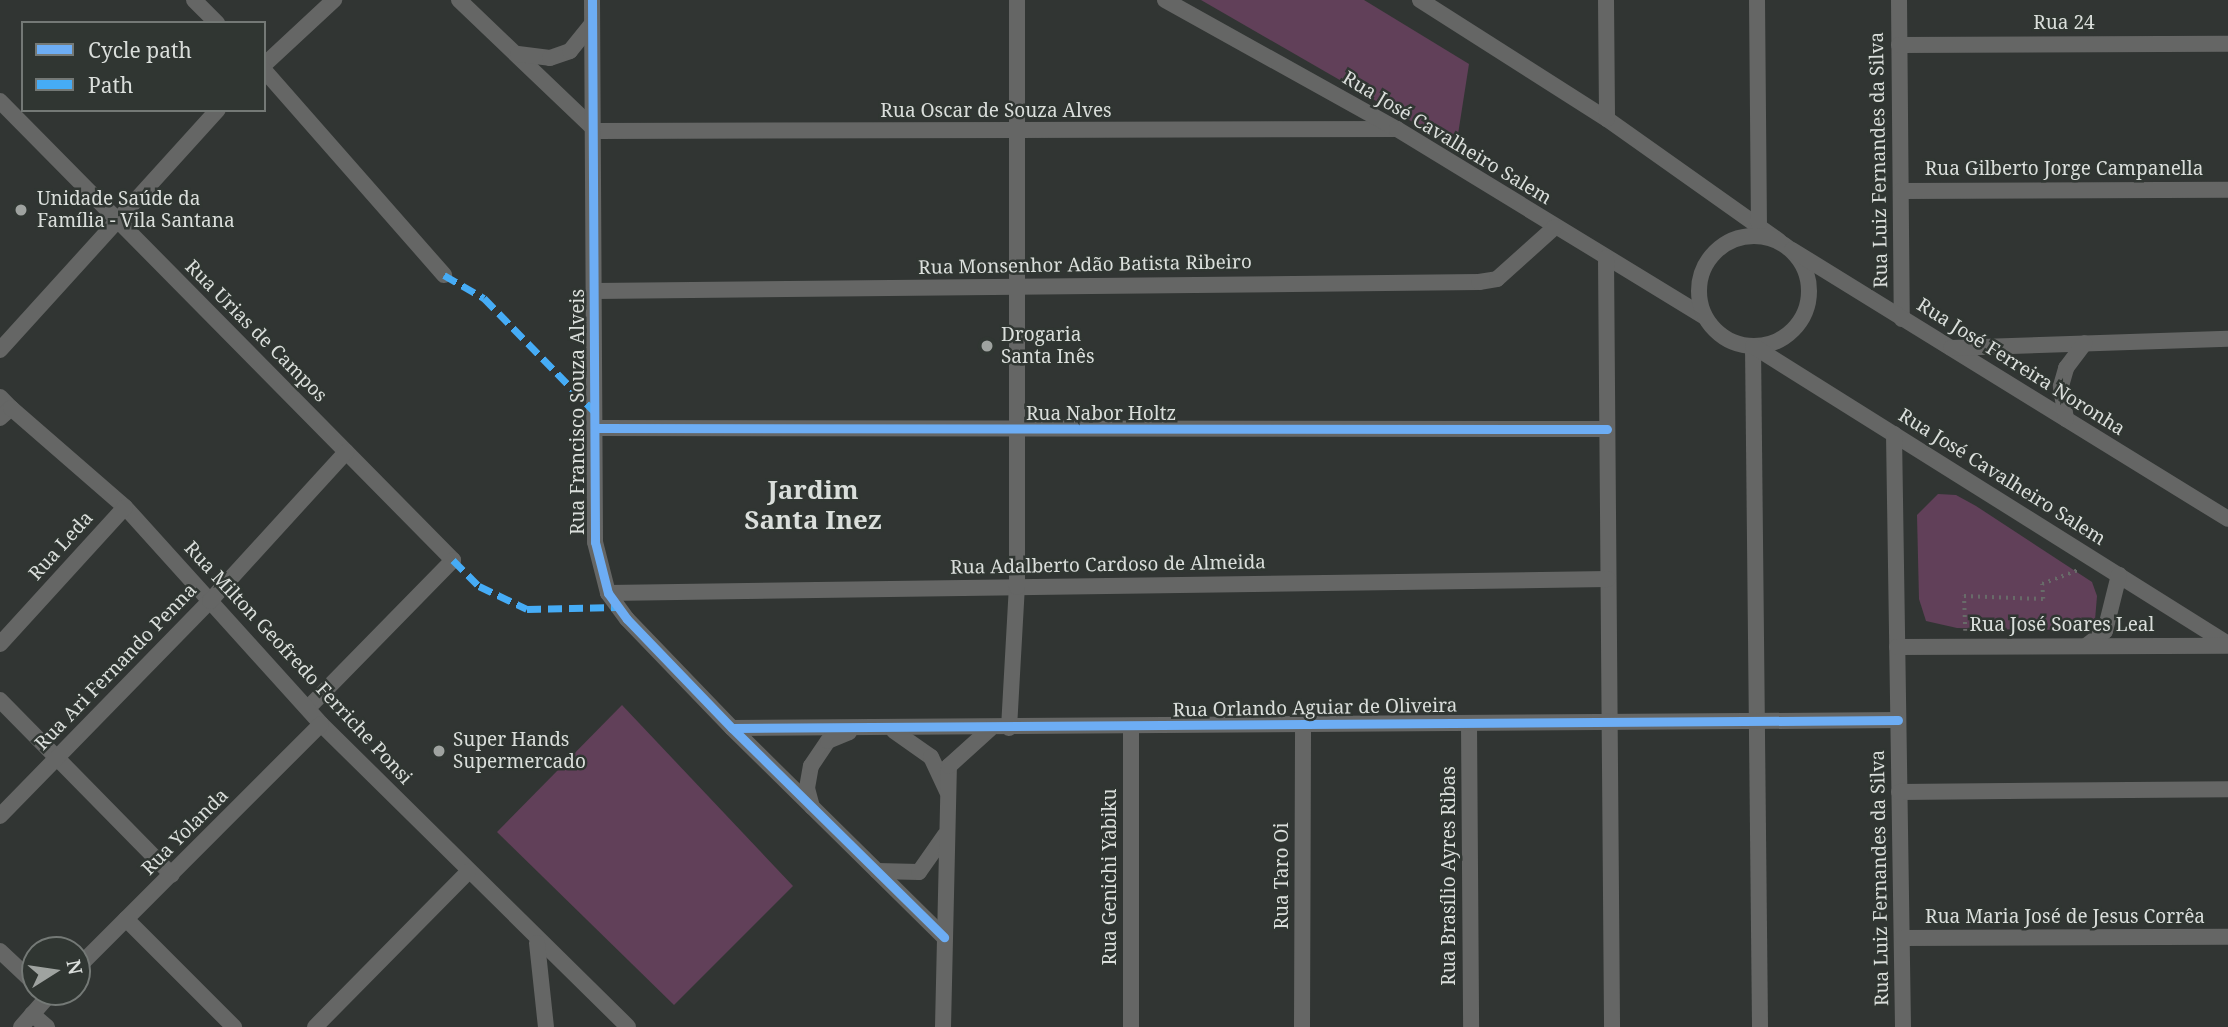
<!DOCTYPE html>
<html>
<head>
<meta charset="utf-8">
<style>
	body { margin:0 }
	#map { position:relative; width:2228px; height:1027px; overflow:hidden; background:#313533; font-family:"Noto Serif",serif }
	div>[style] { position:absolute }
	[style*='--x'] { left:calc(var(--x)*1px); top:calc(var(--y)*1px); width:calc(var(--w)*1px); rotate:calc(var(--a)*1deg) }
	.green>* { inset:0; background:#614059 }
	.path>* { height:3.5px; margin-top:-1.75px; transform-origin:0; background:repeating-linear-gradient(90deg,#686b69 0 2px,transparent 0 7px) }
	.street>* { height:16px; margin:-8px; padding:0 8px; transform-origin:8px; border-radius:8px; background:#656665 }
	.street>.ring { margin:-8px; padding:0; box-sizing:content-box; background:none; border:16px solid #656665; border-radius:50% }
	.quiet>* { height:7px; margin-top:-3.5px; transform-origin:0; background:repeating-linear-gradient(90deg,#46acf6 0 14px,transparent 0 21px) }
	.cycleway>* { height:9px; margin:-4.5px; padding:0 4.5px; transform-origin:4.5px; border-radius:4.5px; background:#6dadf4 }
	.dots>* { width:19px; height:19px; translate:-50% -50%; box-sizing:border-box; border:4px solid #303632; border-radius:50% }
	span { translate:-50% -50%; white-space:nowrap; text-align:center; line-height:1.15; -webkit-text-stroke:5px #303632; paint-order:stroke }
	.street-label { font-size:19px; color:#dadedb }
	.poi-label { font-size:19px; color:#dadedb }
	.left { translate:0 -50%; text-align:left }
	.district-label { font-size:26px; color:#dadedb; font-weight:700 }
	.legend { position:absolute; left:21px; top:21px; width:245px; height:91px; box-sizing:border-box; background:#303632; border:2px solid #747976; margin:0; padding:9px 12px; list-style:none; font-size:21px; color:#dadedb }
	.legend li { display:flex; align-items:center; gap:14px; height:35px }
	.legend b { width:35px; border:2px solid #747976 }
	.north { position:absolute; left:21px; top:936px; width:70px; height:70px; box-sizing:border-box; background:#303632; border:2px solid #747976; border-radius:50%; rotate:78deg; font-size:19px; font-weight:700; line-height:28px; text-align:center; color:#dadedb }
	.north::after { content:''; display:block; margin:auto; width:24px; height:32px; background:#9fa3a0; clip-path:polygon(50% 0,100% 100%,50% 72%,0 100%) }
</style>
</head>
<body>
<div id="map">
	<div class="green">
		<div style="clip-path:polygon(1201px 0,1364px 0,1469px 64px,1456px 147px)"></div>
		<div style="clip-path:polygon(1938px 494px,1956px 495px,1976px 506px,2092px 582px,2097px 596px,2095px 620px,2085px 629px,2031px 630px,1957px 628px,1926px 621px,1919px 599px,1917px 515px)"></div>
		<div style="clip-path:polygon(622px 705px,793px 886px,674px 1005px,497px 832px)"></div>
	</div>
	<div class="path">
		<div style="--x:1965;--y:631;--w:35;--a:-92"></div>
		<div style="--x:1964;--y:596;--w:79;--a:2.2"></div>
		<div style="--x:2043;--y:599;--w:15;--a:-94"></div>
		<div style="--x:2042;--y:584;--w:40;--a:-21"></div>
	</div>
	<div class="street">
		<div style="--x:194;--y:0;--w:33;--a:45"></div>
		<div style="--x:459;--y:0;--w:190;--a:43.7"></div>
		<div style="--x:596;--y:131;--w:801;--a:-0.14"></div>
		<div style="--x:592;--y:0;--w:542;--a:89.68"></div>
		<div style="--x:595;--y:542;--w:53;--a:75.7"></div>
		<div style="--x:608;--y:593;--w:32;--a:54"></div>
		<div style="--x:627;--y:619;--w:151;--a:46.1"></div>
		<div style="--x:732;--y:728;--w:298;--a:44.6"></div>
		<div style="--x:1165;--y:0;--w:265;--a:29.1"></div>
		<div style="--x:1397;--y:129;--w:361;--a:31.4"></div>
		<div style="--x:1420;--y:0;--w:222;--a:32.5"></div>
		<div style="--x:1607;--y:119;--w:211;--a:35.3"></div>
		<div style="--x:1606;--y:0;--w:119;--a:89.5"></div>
		<div style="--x:1757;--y:0;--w:224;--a:89.5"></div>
		<div style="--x:1899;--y:0;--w:319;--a:89.5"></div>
		<div style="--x:1899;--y:45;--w:329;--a:-0.2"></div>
		<div style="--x:518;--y:54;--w:32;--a:7"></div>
		<div style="--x:550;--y:58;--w:21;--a:-19"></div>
		<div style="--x:570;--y:51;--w:35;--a:-51"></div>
		<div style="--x:264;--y:65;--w:96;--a:-42.9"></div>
		<div style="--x:264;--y:70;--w:273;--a:48.7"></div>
		<div style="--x:0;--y:101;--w:645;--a:45.38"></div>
		<div style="--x:453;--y:560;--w:207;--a:134.4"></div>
		<div style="--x:1901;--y:191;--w:327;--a:-0.2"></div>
		<div class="ring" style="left:1699px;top:236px;width:94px;height:94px"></div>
		<div style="--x:1792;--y:250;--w:512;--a:31.67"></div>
		<div style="--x:1606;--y:258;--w:769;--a:89.55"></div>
		<div style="--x:595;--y:291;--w:884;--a:-0.58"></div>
		<div style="--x:1479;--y:282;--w:18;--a:-9"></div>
		<div style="--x:1497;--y:279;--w:78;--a:-41.9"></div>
		<div style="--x:1753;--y:346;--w:681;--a:89.41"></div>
		<div style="--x:1753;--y:346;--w:561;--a:32.1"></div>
		<div style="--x:1951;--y:348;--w:277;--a:-1.9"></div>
		<div style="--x:0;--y:350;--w:324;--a:-47.8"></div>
		<div style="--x:0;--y:397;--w:16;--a:45"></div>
		<div style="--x:11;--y:408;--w:15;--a:138"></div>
		<div style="--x:11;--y:408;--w:151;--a:41"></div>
		<div style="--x:125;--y:507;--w:292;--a:47.9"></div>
		<div style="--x:321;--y:724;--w:431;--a:44.6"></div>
		<div style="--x:2066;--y:419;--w:33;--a:-99"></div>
		<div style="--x:2061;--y:386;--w:19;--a:-74"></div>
		<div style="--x:2066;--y:368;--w:31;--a:-53"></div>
		<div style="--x:595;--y:428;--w:1012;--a:0.06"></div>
		<div style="--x:1894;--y:434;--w:593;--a:89.13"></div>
		<div style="--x:608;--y:593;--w:1000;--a:-0.8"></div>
		<div style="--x:0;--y:644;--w:185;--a:-47.6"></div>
		<div style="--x:2086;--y:646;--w:24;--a:-38"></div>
		<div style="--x:2105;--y:631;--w:58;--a:-76"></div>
		<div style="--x:1897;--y:647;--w:331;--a:-0.2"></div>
		<div style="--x:0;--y:700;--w:245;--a:45.5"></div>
		<div style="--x:1469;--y:724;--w:303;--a:89.6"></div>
		<div style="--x:732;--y:728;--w:1166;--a:-0.39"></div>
		<div style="--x:1009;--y:728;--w:141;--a:-86.8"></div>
		<div style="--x:1017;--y:587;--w:587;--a:-90"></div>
		<div style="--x:894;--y:731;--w:45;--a:35.1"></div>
		<div style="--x:931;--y:757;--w:38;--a:65"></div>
		<div style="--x:1899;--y:792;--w:329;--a:-0.5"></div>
		<div style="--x:812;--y:807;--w:20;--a:-105"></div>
		<div style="--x:807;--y:788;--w:22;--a:-80"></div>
		<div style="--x:811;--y:766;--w:30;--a:-56"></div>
		<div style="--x:828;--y:741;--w:23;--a:-23"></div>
		<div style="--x:0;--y:816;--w:301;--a:-45.7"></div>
		<div style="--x:210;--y:601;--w:202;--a:-47.6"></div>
		<div style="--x:877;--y:871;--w:42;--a:1.4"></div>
		<div style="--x:919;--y:872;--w:45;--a:-54.9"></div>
		<div style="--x:126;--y:919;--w:153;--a:45"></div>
		<div style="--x:1902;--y:938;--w:326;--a:-0.2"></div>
		<div style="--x:537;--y:943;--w:84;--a:83.9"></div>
		<div style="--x:0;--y:951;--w:48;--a:43.3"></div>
		<div style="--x:77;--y:968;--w:345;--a:-45"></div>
		<div style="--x:32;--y:1014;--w:20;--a:41"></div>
		<div style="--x:21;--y:1027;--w:47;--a:-48.5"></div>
		<div style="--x:315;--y:1027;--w:218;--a:-45.4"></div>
		<div style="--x:943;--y:1027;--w:261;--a:-88.7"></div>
		<div style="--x:949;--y:766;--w:55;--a:-42.1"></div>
		<div style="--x:1131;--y:1027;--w:300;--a:-90"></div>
		<div style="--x:1302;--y:1027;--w:301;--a:-89.8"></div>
	</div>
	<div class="quiet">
		<div style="--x:444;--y:275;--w:46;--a:29.9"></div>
		<div style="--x:484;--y:298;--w:158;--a:45.8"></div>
		<div style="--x:453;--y:560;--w:37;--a:45"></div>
		<div style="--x:479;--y:586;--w:53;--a:25.6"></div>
		<div style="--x:527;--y:609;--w:90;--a:-1.3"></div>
	</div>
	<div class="cycleway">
		<div style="--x:592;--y:0;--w:542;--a:89.68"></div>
		<div style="--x:595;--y:542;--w:53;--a:75.7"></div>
		<div style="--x:608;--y:593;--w:32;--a:54"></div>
		<div style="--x:627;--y:619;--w:151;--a:46.1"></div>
		<div style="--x:732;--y:728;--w:298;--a:44.6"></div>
		<div style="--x:595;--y:428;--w:1012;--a:0.06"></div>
		<div style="--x:732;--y:728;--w:1166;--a:-0.39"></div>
	</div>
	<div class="dots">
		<div style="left:21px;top:210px;background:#9fa3a0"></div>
		<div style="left:987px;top:346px;background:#9fa3a0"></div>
		<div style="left:439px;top:751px;background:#9fa3a0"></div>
	</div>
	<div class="street-label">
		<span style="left:2064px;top:23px">Rua 24</span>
		<span style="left:996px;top:111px">Rua Oscar de Souza Alves</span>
		<span style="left:1447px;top:138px;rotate:31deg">Rua José Cavalheiro Salem</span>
		<span style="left:1879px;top:160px;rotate:-91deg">Rua Luiz Fernandes da Silva</span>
		<span style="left:2064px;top:169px">Rua Gilberto Jorge Campanella</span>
		<span style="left:1085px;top:265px;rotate:-1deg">Rua Monsenhor Adão Batista Ribeiro</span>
		<span style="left:256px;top:331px;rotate:45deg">Rua Urias de Campos</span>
		<span style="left:2021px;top:367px;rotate:32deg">Rua José Ferreira Noronha</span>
		<span style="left:578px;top:412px;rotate:-90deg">Rua Francisco Souza Alveis</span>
		<span style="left:1101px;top:414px">Rua Nabor Holtz</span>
		<span style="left:2002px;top:477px;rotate:32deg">Rua José Cavalheiro Salem</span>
		<span style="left:61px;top:546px;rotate:-48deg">Rua Leda</span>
		<span style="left:1108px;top:565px;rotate:-1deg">Rua Adalberto Cardoso de Almeida</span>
		<span style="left:2062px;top:625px">Rua José Soares Leal</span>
		<span style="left:298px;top:663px;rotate:47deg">Rua Milton Geofredo Ferriche Ponsi</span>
		<span style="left:116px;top:667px;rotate:-46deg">Rua Ari Fernando Penna</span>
		<span style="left:1315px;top:708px;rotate:-1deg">Rua Orlando Aguiar de Oliveira</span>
		<span style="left:185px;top:832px;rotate:-45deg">Rua Yolanda</span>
		<span style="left:1282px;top:876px;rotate:-90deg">Rua Taro Oi</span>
		<span style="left:1449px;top:876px;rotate:-90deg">Rua Brasílio Ayres Ribas</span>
		<span style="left:1110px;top:877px;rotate:-90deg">Rua Genichi Yabiku</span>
		<span style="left:1880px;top:878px;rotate:-91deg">Rua Luiz Fernandes da Silva</span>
		<span style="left:2065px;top:917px">Rua Maria José de Jesus Corrêa</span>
	</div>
	<div class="poi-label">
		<span class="left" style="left:37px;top:210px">Unidade Saúde da<br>Família - Vila Santana</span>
		<span class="left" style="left:1001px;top:346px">Drogaria<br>Santa Inês</span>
		<span class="left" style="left:453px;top:751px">Super Hands<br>Supermercado</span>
	</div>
	<div class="district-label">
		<span style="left:813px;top:505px">Jardim<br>Santa Inez</span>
	</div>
	<ul class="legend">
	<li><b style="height:9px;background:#6dadf4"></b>Cycle path</li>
	<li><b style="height:9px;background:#46acf6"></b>Path</li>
	</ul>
	<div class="north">N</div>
</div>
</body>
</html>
